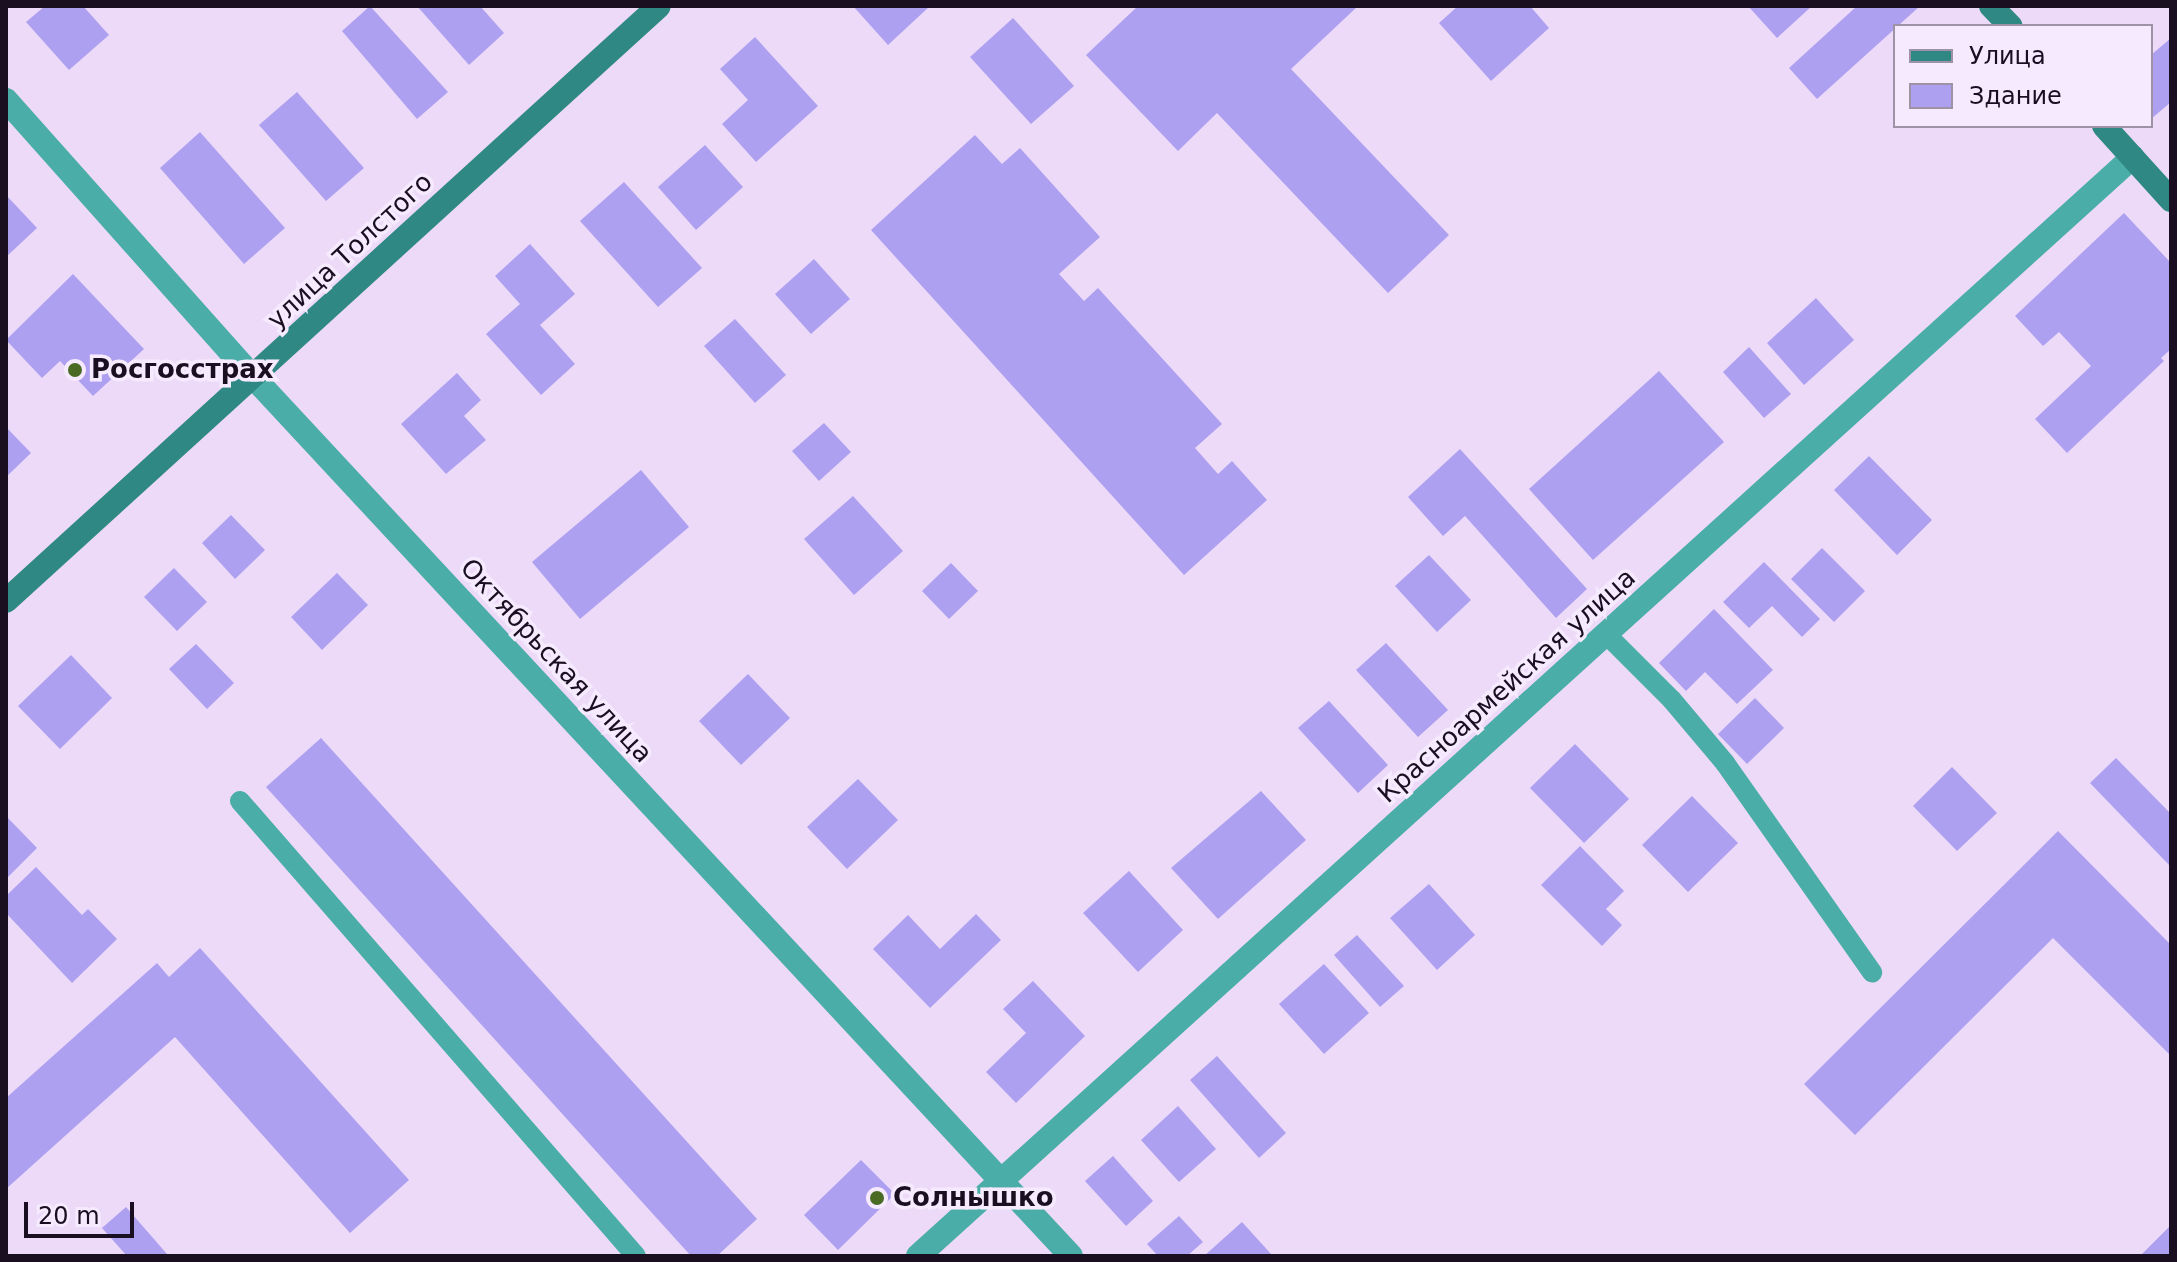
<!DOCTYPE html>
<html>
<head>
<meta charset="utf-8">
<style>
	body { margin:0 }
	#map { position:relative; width:2177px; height:1262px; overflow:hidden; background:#ecdaf8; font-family:"DejaVu Sans",sans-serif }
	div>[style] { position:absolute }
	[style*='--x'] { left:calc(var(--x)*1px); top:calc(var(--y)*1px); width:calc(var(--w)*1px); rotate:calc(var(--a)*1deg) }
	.building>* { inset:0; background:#aea0f0 }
	.lane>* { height:20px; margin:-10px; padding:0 10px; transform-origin:10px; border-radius:10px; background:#4bada8 }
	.street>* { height:24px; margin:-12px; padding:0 12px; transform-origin:12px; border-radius:12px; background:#4bada8 }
	.secondary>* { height:24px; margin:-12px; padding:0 12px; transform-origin:12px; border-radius:12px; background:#2f8884 }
	.dots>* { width:22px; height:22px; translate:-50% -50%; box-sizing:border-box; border:4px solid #f6eafe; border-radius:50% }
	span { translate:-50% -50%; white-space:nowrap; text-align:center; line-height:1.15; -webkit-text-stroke:7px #f6eafe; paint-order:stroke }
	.street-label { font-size:26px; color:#1a0f21 }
	.poi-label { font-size:26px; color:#1a0f21; font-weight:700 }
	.left { translate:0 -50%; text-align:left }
	.frame { position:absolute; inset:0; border:8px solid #1a0f21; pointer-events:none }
	.legend { position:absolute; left:1893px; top:24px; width:260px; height:104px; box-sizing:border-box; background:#f6eafe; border:2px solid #9e92a6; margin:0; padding:10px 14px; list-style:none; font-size:24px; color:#1a0f21 }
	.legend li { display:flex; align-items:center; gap:16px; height:40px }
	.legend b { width:40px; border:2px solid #9e92a6 }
	.scale { position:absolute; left:24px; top:1202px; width:110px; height:36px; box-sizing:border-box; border:4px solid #1a0f21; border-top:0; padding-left:10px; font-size:24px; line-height:28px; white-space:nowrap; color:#1a0f21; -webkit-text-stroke:6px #f6eafe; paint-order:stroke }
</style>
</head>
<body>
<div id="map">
	<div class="building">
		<div style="clip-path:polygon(45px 6px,83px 6px,109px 35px,69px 70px,26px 22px)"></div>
		<div style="clip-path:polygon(370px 6px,448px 92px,417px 119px,342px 31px)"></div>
		<div style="clip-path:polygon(417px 6px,480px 6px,504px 33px,469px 65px)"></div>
		<div style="clip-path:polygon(853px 6px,930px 6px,888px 45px)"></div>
		<div style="clip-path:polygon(1138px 6px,1358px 6px,1291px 69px,1449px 235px,1388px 293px,1217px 113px,1178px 151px,1086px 55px)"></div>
		<div style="clip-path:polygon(1458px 6px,1530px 6px,1549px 28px,1491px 81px,1439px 23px)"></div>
		<div style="clip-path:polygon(1748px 6px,1812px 6px,1777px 38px)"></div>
		<div style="clip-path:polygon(1857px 6px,1920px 6px,1817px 99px,1789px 68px)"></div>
		<div style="clip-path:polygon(1013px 18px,1074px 86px,1031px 124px,970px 57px)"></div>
		<div style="clip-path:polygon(755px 37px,818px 106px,756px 162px,722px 124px,748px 100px,720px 69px)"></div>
		<div style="clip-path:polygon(2171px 38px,2171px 102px,2151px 119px,2151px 55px)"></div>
		<div style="clip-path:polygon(297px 92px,364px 168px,326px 201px,259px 125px)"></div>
		<div style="clip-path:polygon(200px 132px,285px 228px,244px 264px,160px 168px)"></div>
		<div style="clip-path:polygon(975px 135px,1002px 164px,1020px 148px,1100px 237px,1059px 274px,1084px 301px,1098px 288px,1222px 424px,1195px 448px,1218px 474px,1232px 461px,1267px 500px,1184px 575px,871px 230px)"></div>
		<div style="clip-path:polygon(705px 145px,743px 187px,696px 230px,658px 187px)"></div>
		<div style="clip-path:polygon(624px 182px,702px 268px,658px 307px,580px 221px)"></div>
		<div style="clip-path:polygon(6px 195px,37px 228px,6px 257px)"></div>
		<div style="clip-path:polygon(2124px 213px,2171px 263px,2171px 349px,2161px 358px,2164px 361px,2067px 453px,2035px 419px,2091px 366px,2059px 332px,2043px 346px,2015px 316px)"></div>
		<div style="clip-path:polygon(530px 244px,575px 294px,540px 325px,575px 364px,541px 395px,486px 334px,520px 304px,495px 276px)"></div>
		<div style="clip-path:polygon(814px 259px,850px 299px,811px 334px,775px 294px)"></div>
		<div style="clip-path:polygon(73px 274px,144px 349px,93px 396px,60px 361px,42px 378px,6px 340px)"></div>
		<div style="clip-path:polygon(1816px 298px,1854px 340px,1804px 385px,1767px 343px)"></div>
		<div style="clip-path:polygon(735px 319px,786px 375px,755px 403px,704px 346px)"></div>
		<div style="clip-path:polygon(1749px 347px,1791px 394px,1764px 418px,1723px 372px)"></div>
		<div style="clip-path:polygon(1659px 371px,1724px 442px,1593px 560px,1529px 489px)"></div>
		<div style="clip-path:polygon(457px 373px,481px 400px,464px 416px,486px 440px,446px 474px,401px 424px)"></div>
		<div style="clip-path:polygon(824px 423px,851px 452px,819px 481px,792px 451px)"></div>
		<div style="clip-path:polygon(6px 427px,31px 453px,6px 477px)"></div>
		<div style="clip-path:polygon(1460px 449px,1587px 589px,1556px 618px,1465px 516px,1443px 536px,1408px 497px)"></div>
		<div style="clip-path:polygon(1869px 456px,1932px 520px,1897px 555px,1834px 490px)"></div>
		<div style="clip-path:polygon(641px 470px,689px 527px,580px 619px,532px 562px)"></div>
		<div style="clip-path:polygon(853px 496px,903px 551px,854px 595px,804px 539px)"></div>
		<div style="clip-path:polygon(231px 515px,265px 550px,235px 579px,202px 543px)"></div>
		<div style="clip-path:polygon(1822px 548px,1865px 591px,1834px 622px,1791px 579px)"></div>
		<div style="clip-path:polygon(1429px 555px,1471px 600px,1437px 632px,1395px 586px)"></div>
		<div style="clip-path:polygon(1764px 562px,1820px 619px,1802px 637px,1772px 606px,1749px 628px,1723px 602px)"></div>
		<div style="clip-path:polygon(951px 563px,978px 591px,949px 619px,922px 591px)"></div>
		<div style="clip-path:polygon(174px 568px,207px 602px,177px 631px,144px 597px)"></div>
		<div style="clip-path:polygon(337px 573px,368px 605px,322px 650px,291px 617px)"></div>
		<div style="clip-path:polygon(1714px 609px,1773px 670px,1737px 704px,1705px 672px,1686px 691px,1659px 663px)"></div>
		<div style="clip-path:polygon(1386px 643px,1448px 710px,1418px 737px,1356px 670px)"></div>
		<div style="clip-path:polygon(196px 644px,234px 683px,207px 709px,169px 669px)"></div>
		<div style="clip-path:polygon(71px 655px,112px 698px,60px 749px,18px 706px)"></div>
		<div style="clip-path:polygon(748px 674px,790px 718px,741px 765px,699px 721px)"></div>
		<div style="clip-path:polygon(1755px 698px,1784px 728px,1747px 764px,1718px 734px)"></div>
		<div style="clip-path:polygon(1329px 701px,1388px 765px,1358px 793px,1298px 728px)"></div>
		<div style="clip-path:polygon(321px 738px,757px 1219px,717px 1256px,691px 1256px,266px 787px)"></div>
		<div style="clip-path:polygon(1575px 744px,1629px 799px,1584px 843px,1530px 788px)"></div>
		<div style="clip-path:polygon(2116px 758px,2171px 814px,2171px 867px,2090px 783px)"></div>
		<div style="clip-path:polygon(1952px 767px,1997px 813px,1957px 851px,1913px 806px)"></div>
		<div style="clip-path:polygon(858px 779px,898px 820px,847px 869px,807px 827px)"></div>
		<div style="clip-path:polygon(1261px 791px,1306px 840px,1218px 919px,1171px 868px)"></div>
		<div style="clip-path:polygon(1692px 796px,1738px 843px,1688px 892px,1642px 845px)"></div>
		<div style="clip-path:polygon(6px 816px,37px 848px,6px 879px)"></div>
		<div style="clip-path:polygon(2058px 831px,2171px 945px,2171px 1056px,2053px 938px,1855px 1135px,1804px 1084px)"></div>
		<div style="clip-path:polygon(1580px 846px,1624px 891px,1606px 909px,1622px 925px,1602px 946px,1541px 885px)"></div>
		<div style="clip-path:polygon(36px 867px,82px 915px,88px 909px,117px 939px,72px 983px,6px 913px,6px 896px)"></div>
		<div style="clip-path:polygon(1129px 871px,1183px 930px,1138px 972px,1083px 913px)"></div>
		<div style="clip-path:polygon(1429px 884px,1475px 935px,1437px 970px,1390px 918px)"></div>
		<div style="clip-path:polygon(976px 914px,1001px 940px,930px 1008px,873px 949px,908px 915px,940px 949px)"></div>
		<div style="clip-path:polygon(1357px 935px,1404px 986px,1380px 1007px,1334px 955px)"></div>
		<div style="clip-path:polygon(200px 948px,409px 1180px,350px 1233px,175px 1037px,6px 1189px,6px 1098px,157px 963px,169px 977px)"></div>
		<div style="clip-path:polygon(1324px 964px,1369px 1013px,1324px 1054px,1279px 1004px)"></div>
		<div style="clip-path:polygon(1033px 981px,1085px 1036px,1016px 1103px,986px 1072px,1026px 1033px,1003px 1009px)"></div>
		<div style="clip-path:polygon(1217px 1056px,1286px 1133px,1259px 1158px,1190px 1080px)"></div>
		<div style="clip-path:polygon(1178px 1106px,1216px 1149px,1179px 1182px,1141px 1140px)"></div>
		<div style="clip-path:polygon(1113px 1156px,1153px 1201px,1126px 1226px,1085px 1181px)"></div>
		<div style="clip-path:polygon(861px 1160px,895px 1194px,838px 1250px,804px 1215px)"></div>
		<div style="clip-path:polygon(126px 1207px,167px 1254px,165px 1256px,127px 1256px,102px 1228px)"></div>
		<div style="clip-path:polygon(1179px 1216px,1203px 1242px,1187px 1256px,1158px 1256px,1147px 1244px)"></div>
		<div style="clip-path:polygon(1242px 1222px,1273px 1256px,1204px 1256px)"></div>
		<div style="clip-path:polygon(2171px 1225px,2171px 1256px,2140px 1256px)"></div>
	</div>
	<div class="lane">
		<div style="--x:1606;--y:634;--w:93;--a:45"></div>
		<div style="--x:1672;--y:700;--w:82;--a:49.9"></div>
		<div style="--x:1725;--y:763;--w:256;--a:54.9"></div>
		<div style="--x:240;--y:801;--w:603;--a:48.97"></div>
	</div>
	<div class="street">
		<div style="--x:6;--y:100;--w:373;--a:48.3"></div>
		<div style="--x:254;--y:378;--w:1199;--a:47.06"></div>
		<div style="--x:918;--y:1256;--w:1638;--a:-42.13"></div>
	</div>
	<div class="secondary">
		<div style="--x:1991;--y:6;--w:28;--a:46"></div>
		<div style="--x:2104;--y:126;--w:100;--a:47.8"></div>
		<div style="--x:6;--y:601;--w:883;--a:-42.34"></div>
	</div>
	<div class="dots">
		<div style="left:75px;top:370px;background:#496b24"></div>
		<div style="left:877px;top:1198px;background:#496b24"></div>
	</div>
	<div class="street-label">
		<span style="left:350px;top:251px;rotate:-43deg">улица Толстого</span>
		<span style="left:556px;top:661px;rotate:47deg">Октябрьская улица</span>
		<span style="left:1507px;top:686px;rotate:-42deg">Красноармейская улица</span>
	</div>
	<div class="poi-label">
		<span class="left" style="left:91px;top:370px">Росгосстрах</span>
		<span class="left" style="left:893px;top:1198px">Солнышко</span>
	</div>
	<div class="frame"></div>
	<ul class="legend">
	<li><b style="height:10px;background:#2f8884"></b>Улица</li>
	<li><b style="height:22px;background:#aea0f0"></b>Здание</li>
	</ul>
	<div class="scale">20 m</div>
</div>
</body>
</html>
